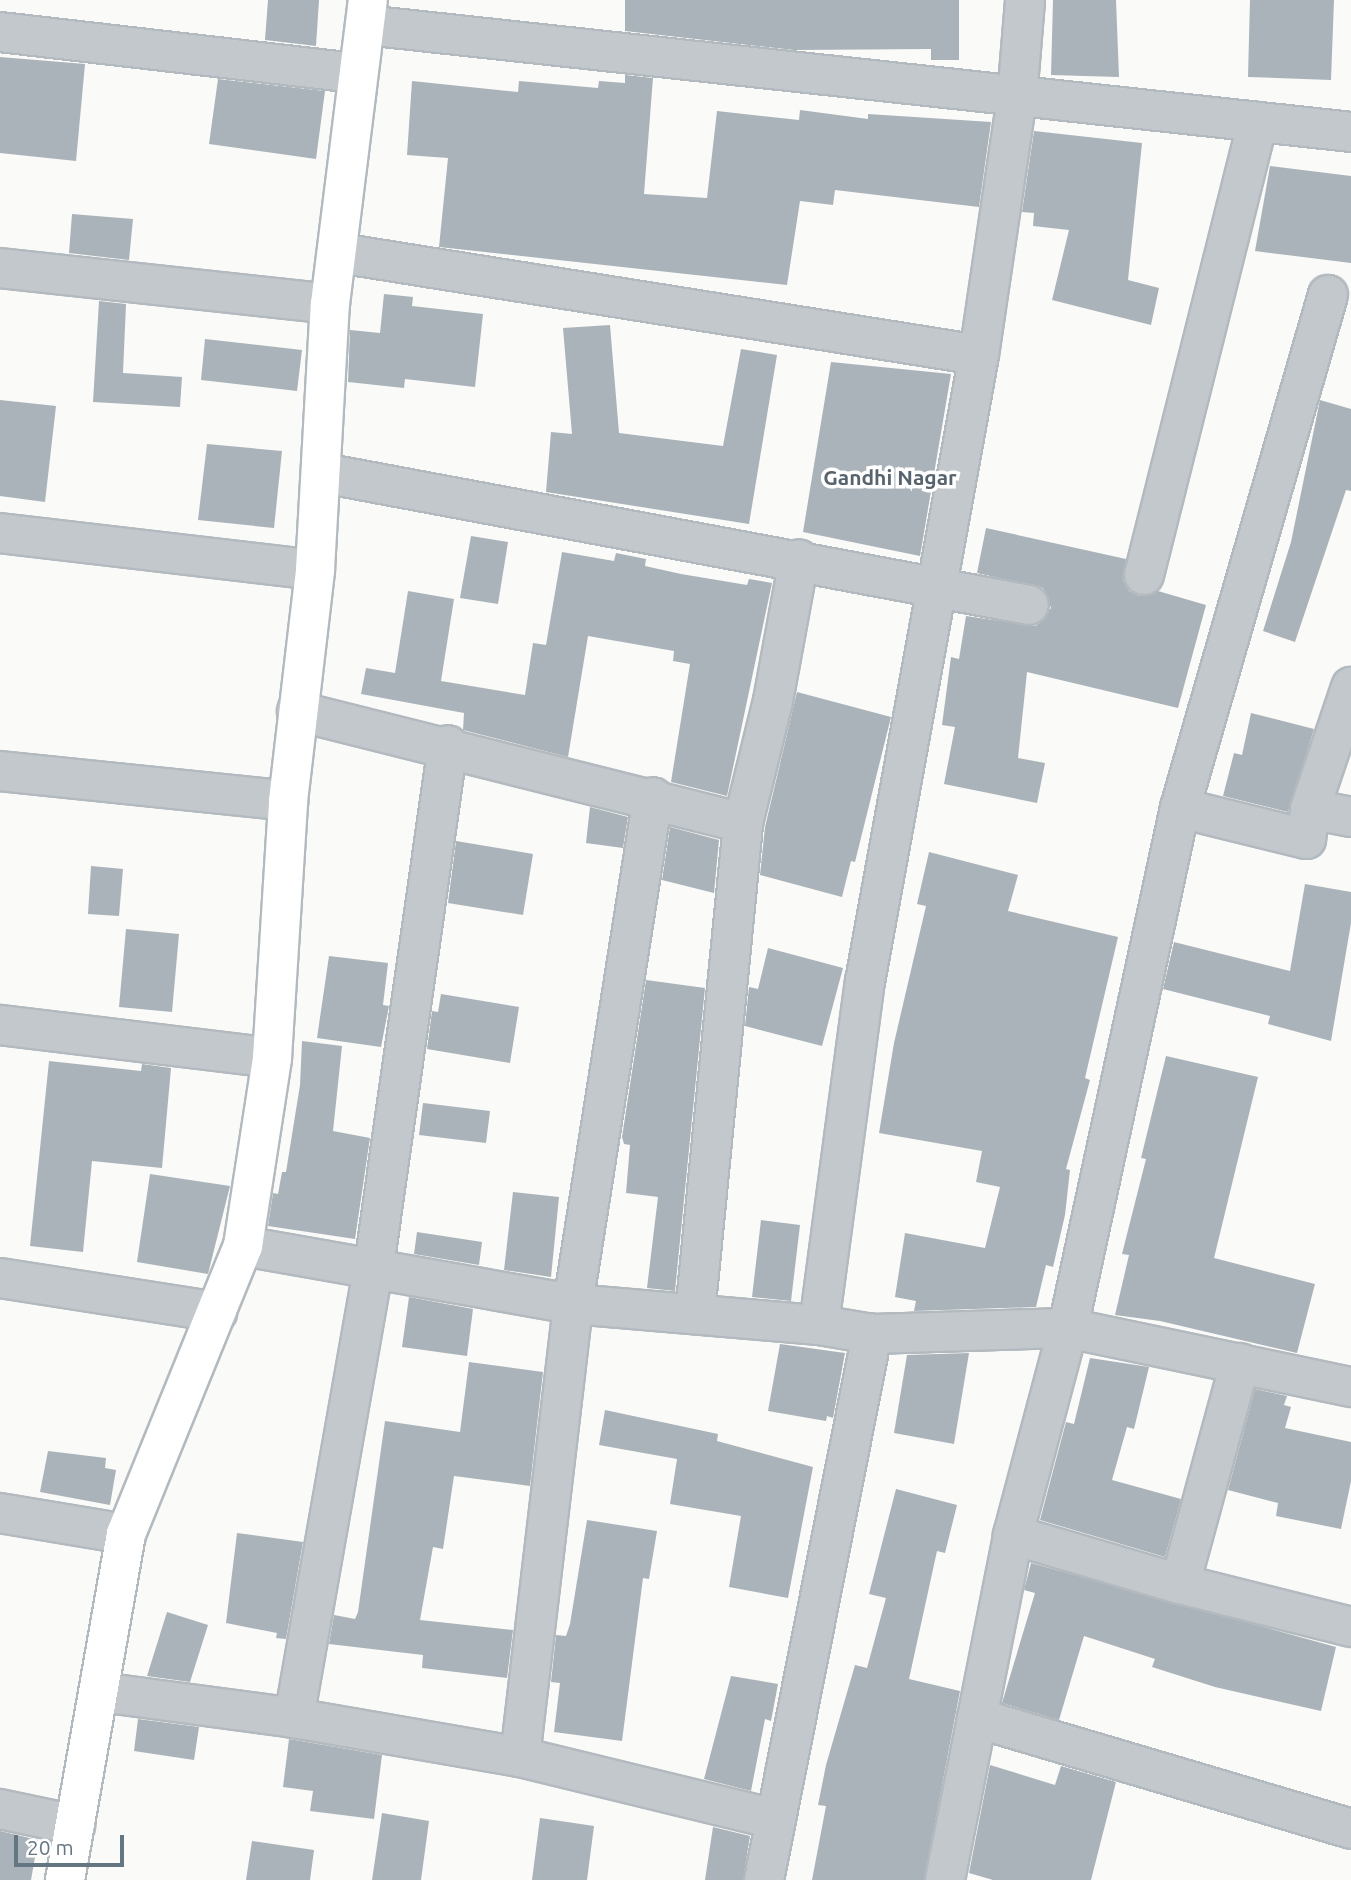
<!DOCTYPE html>
<html>
<head>
<meta charset="utf-8">
<style>
	body { margin:0 }
	#map { position:relative; width:1351px; height:1880px; overflow:hidden; background:#fafaf8; font-family:Ubuntu,sans-serif }
	div>[style] { position:absolute }
	[style*='--x'] { left:calc(var(--x)*1px); top:calc(var(--y)*1px); width:calc(var(--w)*1px); rotate:calc(var(--a)*1deg) }
	.building>* { inset:0; background:#aab3b9 }
	.roads { filter:drop-shadow(2px 0 #b3babf) drop-shadow(-2px 0 #b3babf) drop-shadow(0 2px #b3babf) drop-shadow(0 -2px #b3babf) }
	.street>* { height:38px; margin:-19px; padding:0 19px; transform-origin:19px; border-radius:19px; background:#c3c8cc }
	.secondary>* { height:38px; margin:-19px; padding:0 19px; transform-origin:19px; border-radius:19px; background:#fff }
	span { translate:-50% -50%; white-space:nowrap; text-align:center; line-height:1.15; -webkit-text-stroke:7px #fff; paint-order:stroke }
	.neighbourhood-label { font-size:21px; color:#57646e; font-weight:700 }
	.scale { position:absolute; left:14px; top:1835px; width:110px; height:32px; box-sizing:border-box; border:4px solid #657683; border-top:0; padding-left:9px; font-size:21px; line-height:24px; white-space:nowrap; color:#657683; -webkit-text-stroke:5px #fff; paint-order:stroke }
</style>
</head>
<body>
<div id="map">
	<div class="building">
		<div style="clip-path:polygon(268px 0,319px 0,316px 46px,265px 40px)"></div>
		<div style="clip-path:polygon(625px 0,959px 0,959px 60px,931px 60px,931px 49px,794px 50px,625px 31px)"></div>
		<div style="clip-path:polygon(1053px 0,1116px 0,1119px 77px,1051px 75px)"></div>
		<div style="clip-path:polygon(1250px 0,1334px 0,1331px 80px,1248px 77px)"></div>
		<div style="clip-path:polygon(0 57px,85px 64px,76px 161px,0 153px)"></div>
		<div style="clip-path:polygon(625px 75px,653px 78px,644px 194px,707px 198px,717px 111px,799px 120px,800px 110px,868px 119px,868px 114px,991px 122px,979px 207px,835px 190px,833px 205px,800px 201px,787px 285px,439px 247px,448px 158px,407px 155px,412px 81px,518px 92px,519px 81px,598px 88px,599px 81px,625px 83px)"></div>
		<div style="clip-path:polygon(218px 79px,325px 91px,316px 159px,209px 144px)"></div>
		<div style="clip-path:polygon(1034px 131px,1142px 143px,1128px 280px,1159px 288px,1151px 325px,1052px 300px,1069px 230px,1033px 226px,1034px 213px,1022px 212px)"></div>
		<div style="clip-path:polygon(1270px 166px,1351px 176px,1351px 263px,1255px 251px)"></div>
		<div style="clip-path:polygon(72px 214px,133px 219px,129px 260px,69px 253px)"></div>
		<div style="clip-path:polygon(384px 294px,413px 297px,412px 306px,483px 314px,475px 387px,405px 379px,404px 388px,348px 382px,350px 330px,380px 333px)"></div>
		<div style="clip-path:polygon(99px 301px,126px 304px,123px 373px,182px 377px,180px 407px,93px 402px)"></div>
		<div style="clip-path:polygon(610px 325px,619px 433px,723px 446px,741px 349px,777px 355px,749px 524px,546px 492px,551px 432px,572px 434px,563px 328px)"></div>
		<div style="clip-path:polygon(205px 339px,302px 350px,297px 391px,201px 380px)"></div>
		<div style="clip-path:polygon(831px 362px,951px 374px,920px 556px,803px 532px)"></div>
		<div style="clip-path:polygon(0 400px,56px 406px,45px 502px,0 496px)"></div>
		<div style="clip-path:polygon(1320px 400px,1351px 409px,1351px 491px,1346px 490px,1295px 642px,1263px 631px,1291px 542px)"></div>
		<div style="clip-path:polygon(207px 444px,282px 451px,274px 528px,198px 520px)"></div>
		<div style="clip-path:polygon(986px 528px,1126px 559px,1123px 580px,1129px 591px,1139px 596px,1158px 591px,1206px 605px,1178px 708px,1027px 672px,1018px 758px,1045px 763px,1037px 803px,944px 784px,955px 727px,942px 725px,951px 657px,959px 659px,966px 616px,1036px 626px,1051px 608px,1043px 588px,977px 573px)"></div>
		<div style="clip-path:polygon(471px 536px,508px 542px,498px 604px,460px 598px)"></div>
		<div style="clip-path:polygon(562px 552px,614px 561px,616px 553px,646px 559px,645px 566px,681px 574px,747px 585px,749px 579px,772px 583px,727px 796px,671px 782px,690px 664px,673px 661px,674px 651px,588px 636px,568px 757px,463px 730px,464px 713px,361px 694px,366px 668px,395px 673px,408px 591px,454px 599px,441px 681px,525px 695px,533px 643px,546px 645px)"></div>
		<div style="clip-path:polygon(797px 692px,891px 717px,855px 862px,851px 861px,842px 897px,760px 875px,765px 827px)"></div>
		<div style="clip-path:polygon(1251px 713px,1314px 729px,1288px 812px,1223px 796px,1234px 753px,1242px 755px)"></div>
		<div style="clip-path:polygon(590px 807px,628px 817px,623px 848px,586px 843px)"></div>
		<div style="clip-path:polygon(670px 827px,719px 840px,714px 893px,662px 880px)"></div>
		<div style="clip-path:polygon(456px 841px,533px 854px,523px 915px,448px 903px)"></div>
		<div style="clip-path:polygon(929px 852px,1018px 875px,1008px 911px,1118px 937px,1085px 1078px,1090px 1080px,1066px 1169px,1070px 1170px,1065px 1215px,1053px 1267px,1046px 1265px,1036px 1307px,914px 1311px,916px 1301px,895px 1297px,905px 1233px,985px 1248px,1000px 1187px,976px 1182px,982px 1151px,879px 1133px,894px 1043px,926px 906px,917px 904px)"></div>
		<div style="clip-path:polygon(91px 866px,123px 869px,119px 916px,88px 914px)"></div>
		<div style="clip-path:polygon(1305px 884px,1351px 892px,1351px 923px,1331px 1041px,1268px 1024px,1270px 1016px,1163px 989px,1174px 942px,1290px 971px)"></div>
		<div style="clip-path:polygon(126px 929px,179px 934px,172px 1012px,119px 1007px)"></div>
		<div style="clip-path:polygon(768px 948px,843px 968px,822px 1046px,745px 1026px,749px 987px,758px 989px)"></div>
		<div style="clip-path:polygon(329px 956px,388px 963px,383px 1005px,389px 1006px,381px 1047px,317px 1038px)"></div>
		<div style="clip-path:polygon(646px 980px,705px 988px,675px 1291px,647px 1288px,658px 1197px,626px 1193px,630px 1145px,624px 1144px,622px 1137px)"></div>
		<div style="clip-path:polygon(441px 994px,519px 1007px,510px 1063px,427px 1049px,432px 1011px,438px 1012px)"></div>
		<div style="clip-path:polygon(302px 1041px,342px 1046px,333px 1131px,370px 1138px,355px 1239px,268px 1226px,273px 1193px,278px 1194px,282px 1172px,286px 1172px,300px 1085px)"></div>
		<div style="clip-path:polygon(1166px 1056px,1258px 1077px,1214px 1258px,1315px 1284px,1297px 1353px,1160px 1321px,1115px 1315px,1129px 1255px,1122px 1254px,1146px 1159px,1141px 1158px)"></div>
		<div style="clip-path:polygon(49px 1061px,141px 1071px,142px 1064px,171px 1068px,162px 1168px,92px 1161px,83px 1252px,30px 1246px)"></div>
		<div style="clip-path:polygon(423px 1103px,490px 1111px,486px 1143px,419px 1135px)"></div>
		<div style="clip-path:polygon(150px 1174px,230px 1186px,208px 1274px,137px 1262px)"></div>
		<div style="clip-path:polygon(513px 1192px,559px 1197px,551px 1277px,504px 1270px)"></div>
		<div style="clip-path:polygon(761px 1220px,800px 1225px,791px 1301px,752px 1297px)"></div>
		<div style="clip-path:polygon(417px 1232px,482px 1242px,479px 1265px,414px 1254px)"></div>
		<div style="clip-path:polygon(409px 1297px,473px 1309px,467px 1356px,402px 1347px)"></div>
		<div style="clip-path:polygon(780px 1344px,845px 1353px,833px 1418px,827px 1416px,826px 1421px,768px 1411px)"></div>
		<div style="clip-path:polygon(969px 1353px,954px 1444px,894px 1433px,907px 1355px)"></div>
		<div style="clip-path:polygon(1090px 1358px,1149px 1367px,1134px 1429px,1127px 1427px,1112px 1480px,1181px 1499px,1165px 1557px,1040px 1520px,1066px 1422px,1074px 1424px)"></div>
		<div style="clip-path:polygon(469px 1362px,543px 1372px,530px 1486px,454px 1476px,443px 1549px,433px 1547px,420px 1620px,513px 1630px,507px 1678px,422px 1668px,423px 1655px,329px 1644px,334px 1615px,355px 1619px,358px 1612px,385px 1421px,460px 1432px)"></div>
		<div style="clip-path:polygon(1255px 1389px,1287px 1396px,1284px 1405px,1291px 1407px,1285px 1428px,1351px 1442px,1351px 1481px,1341px 1529px,1276px 1516px,1278px 1503px,1228px 1490px)"></div>
		<div style="clip-path:polygon(605px 1410px,718px 1434px,717px 1441px,813px 1467px,788px 1598px,729px 1587px,741px 1516px,670px 1504px,677px 1459px,599px 1445px)"></div>
		<div style="clip-path:polygon(48px 1451px,106px 1458px,105px 1468px,116px 1470px,110px 1505px,40px 1492px)"></div>
		<div style="clip-path:polygon(896px 1489px,957px 1505px,945px 1553px,937px 1551px,909px 1679px,960px 1691px,924px 1880px,812px 1880px,826px 1806px,818px 1805px,826px 1765px,855px 1665px,867px 1668px,886px 1598px,869px 1594px)"></div>
		<div style="clip-path:polygon(587px 1520px,657px 1531px,649px 1579px,643px 1578px,622px 1741px,554px 1732px,560px 1683px,551px 1682px,556px 1635px,566px 1636px,570px 1624px)"></div>
		<div style="clip-path:polygon(237px 1533px,303px 1542px,286px 1639px,276px 1638px,277px 1633px,226px 1623px)"></div>
		<div style="clip-path:polygon(1031px 1563px,1336px 1647px,1321px 1711px,1215px 1687px,1152px 1667px,1155px 1659px,1084px 1636px,1059px 1720px,1002px 1703px,1035px 1593px,1024px 1590px)"></div>
		<div style="clip-path:polygon(167px 1612px,208px 1625px,190px 1682px,147px 1676px)"></div>
		<div style="clip-path:polygon(731px 1676px,778px 1684px,771px 1721px,765px 1719px,751px 1791px,704px 1779px)"></div>
		<div style="clip-path:polygon(138px 1719px,199px 1727px,194px 1760px,134px 1751px)"></div>
		<div style="clip-path:polygon(289px 1739px,382px 1755px,374px 1819px,310px 1811px,313px 1791px,283px 1787px)"></div>
		<div style="clip-path:polygon(990px 1765px,1055px 1785px,1061px 1766px,1116px 1782px,1091px 1880px,993px 1880px,969px 1873px)"></div>
		<div style="clip-path:polygon(382px 1813px,429px 1821px,421px 1880px,372px 1880px)"></div>
		<div style="clip-path:polygon(540px 1818px,594px 1826px,587px 1880px,532px 1880px)"></div>
		<div style="clip-path:polygon(713px 1827px,750px 1836px,743px 1880px,705px 1880px)"></div>
		<div style="clip-path:polygon(0 1831px,38px 1840px,31px 1880px,0 1880px)"></div>
		<div style="clip-path:polygon(252px 1841px,314px 1850px,310px 1880px,246px 1880px)"></div>
	</div>
	<div class="roads">
		<div class="street">
			<div style="--x:365;--y:25;--w:992;--a:6.19"></div>
			<div style="--x:0;--y:32;--w:359;--a:6.6"></div>
			<div style="--x:339;--y:253;--w:648;--a:9.06"></div>
			<div style="--x:0;--y:268;--w:332;--a:6.2"></div>
			<div style="--x:323;--y:473;--w:718;--a:10.59"></div>
			<div style="--x:0;--y:533;--w:317;--a:6.7"></div>
			<div style="--x:1144;--y:575;--w:467;--a:-75.9"></div>
			<div style="--x:297;--y:711;--w:460;--a:14.1"></div>
			<div style="--x:0;--y:771;--w:290;--a:5.9"></div>
			<div style="--x:1180;--y:808;--w:130;--a:13.8"></div>
			<div style="--x:1306;--y:839;--w:30;--a:-82"></div>
			<div style="--x:1310;--y:809;--w:129;--a:-71.4"></div>
			<div style="--x:1310;--y:809;--w:42;--a:11"></div>
			<div style="--x:0;--y:1025;--w:274;--a:6.9"></div>
			<div style="--x:243;--y:1246;--w:335;--a:10"></div>
			<div style="--x:573;--y:1304;--w:247;--a:4.9"></div>
			<div style="--x:819;--y:1325;--w:54;--a:9.6"></div>
			<div style="--x:872;--y:1334;--w:196;--a:-1.8"></div>
			<div style="--x:1068;--y:1328;--w:289;--a:11.8"></div>
			<div style="--x:0;--y:1278;--w:220;--a:8.9"></div>
			<div style="--x:695;--y:1314;--w:493;--a:-84.4"></div>
			<div style="--x:743;--y:823;--w:126;--a:-76.2"></div>
			<div style="--x:773;--y:701;--w:144;--a:-79.6"></div>
			<div style="--x:819;--y:1325;--w:346;--a:-82.4"></div>
			<div style="--x:865;--y:982;--w:637;--a:-79.7"></div>
			<div style="--x:979;--y:355;--w:260;--a:-81.6"></div>
			<div style="--x:1017;--y:98;--w:98;--a:-85.3"></div>
			<div style="--x:0;--y:1513;--w:128;--a:9.5"></div>
			<div style="--x:1013;--y:1535;--w:174;--a:16.4"></div>
			<div style="--x:1180;--y:1584;--w:176;--a:14.1"></div>
			<div style="--x:1180;--y:1584;--w:229;--a:-74.8"></div>
			<div style="--x:100;--y:1692;--w:196;--a:7.6"></div>
			<div style="--x:294;--y:1718;--w:229;--a:9.8"></div>
			<div style="--x:520;--y:1757;--w:456;--a:-83.3"></div>
			<div style="--x:573;--y:1304;--w:513;--a:-81.03"></div>
			<div style="--x:294;--y:1718;--w:459;--a:-80"></div>
			<div style="--x:374;--y:1266;--w:526;--a:-81.92"></div>
			<div style="--x:977;--y:1718;--w:390;--a:16.5"></div>
			<div style="--x:520;--y:1757;--w:261;--a:13.7"></div>
			<div style="--x:0;--y:1809;--w:77;--a:12"></div>
			<div style="--x:764;--y:1880;--w:557;--a:-78.81"></div>
			<div style="--x:945;--y:1880;--w:352;--a:-78.8"></div>
			<div style="--x:1013;--y:1535;--w:214;--a:-75.1"></div>
			<div style="--x:1068;--y:1328;--w:532;--a:-77.85"></div>
			<div style="--x:1180;--y:808;--w:534;--a:-73.91"></div>
		</div>
		<div class="secondary">
			<div style="--x:65;--y:1880;--w:351;--a:-80"></div>
			<div style="--x:126;--y:1534;--w:311;--a:-67.9"></div>
			<div style="--x:243;--y:1246;--w:190;--a:-81.2"></div>
			<div style="--x:272;--y:1058;--w:257;--a:-86.4"></div>
			<div style="--x:288;--y:801;--w:233;--a:-83.3"></div>
			<div style="--x:315;--y:570;--w:266;--a:-86.8"></div>
			<div style="--x:330;--y:304;--w:306;--a:-82.9"></div>
		</div>
	</div>
	<div class="neighbourhood-label">
		<span style="left:890px;top:477px">Gandhi Nagar</span>
	</div>
	<div class="scale">20 m</div>
</div>
</body>
</html>
